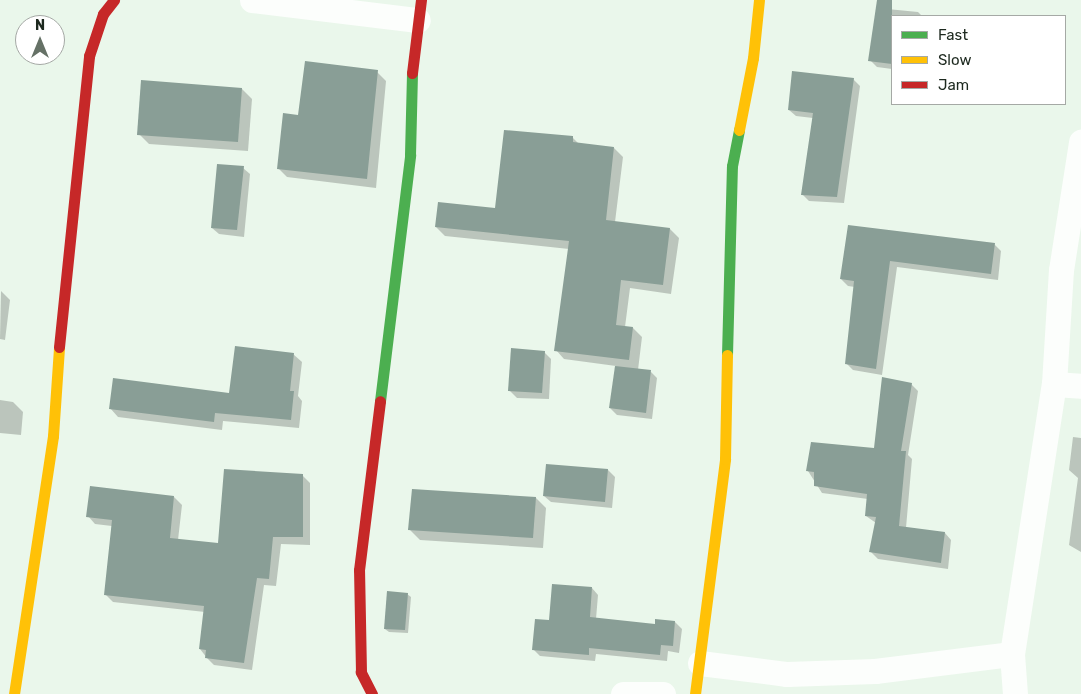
<!DOCTYPE html>
<html>
<head>
<meta charset="utf-8">
<style>
	body { margin:0 }
	#map { position:relative; width:1081px; height:694px; overflow:hidden; background:#eaf7eb; font-family:Rubik,sans-serif }
	div>[style] { position:absolute }
	[style*='--x'] { left:calc(var(--x)*1px); top:calc(var(--y)*1px); width:calc(var(--w)*1px); rotate:calc(var(--a)*1deg) }
	.shadow>* { inset:0; background:#0003 }
	.building>* { inset:0; background:#899e96 }
	.street>* { height:25px; margin:-12.5px; padding:0 12.5px; transform-origin:12.5px; border-radius:12.5px; background:#fcfefc }
	.fast>* { height:11px; margin:-5.5px; padding:0 5.5px; transform-origin:5.5px; border-radius:5.5px; background:#4caf50 }
	.slow>* { height:11px; margin:-5.5px; padding:0 5.5px; transform-origin:5.5px; border-radius:5.5px; background:#ffc107 }
	.jam>* { height:11px; margin:-5.5px; padding:0 5.5px; transform-origin:5.5px; border-radius:5.5px; background:#c62828 }
	span { translate:-50% -50%; white-space:nowrap; text-align:center; line-height:1.15; -webkit-text-stroke:5px #fff; paint-order:stroke }
	.legend { position:absolute; left:891px; top:15px; width:175px; height:90px; box-sizing:border-box; background:#fff; border:1px solid #a5a9a5; margin:0; padding:6px 9px; list-style:none; font-size:15px; color:#1d291f }
	.legend li { display:flex; align-items:center; gap:10px; height:25px }
	.legend b { width:25px; border:1px solid #a5a9a5 }
	.north { position:absolute; left:15px; top:15px; width:50px; height:50px; box-sizing:border-box; background:#fff; border:1px solid #a5a9a5; border-radius:50%; rotate:0deg; font-size:14px; font-weight:700; line-height:20px; text-align:center; color:#1d291f }
	.north::after { content:''; display:block; margin:auto; width:18px; height:22px; background:#657166; clip-path:polygon(50% 0,100% 100%,50% 72%,0 100%) }
</style>
</head>
<body>
<div id="map">
	<div class="shadow">
		<div style="clip-path:polygon(877px 8px,918px 12px,922px 16px,892px 16px,892px 69px,877px 67px,870px 60px)"></div>
		<div style="clip-path:polygon(377px 72px,386px 81px,376px 188px,287px 177px,278px 168px,299px 116px)"></div>
		<div style="clip-path:polygon(853px 79px,860px 86px,844px 203px,809px 201px,802px 194px,813px 118px,796px 116px,789px 110px)"></div>
		<div style="clip-path:polygon(242px 89px,252px 99px,248px 151px,149px 144px,139px 134px)"></div>
		<div style="clip-path:polygon(573px 138px,579px 144px,614px 148px,623px 157px,615px 222px,670px 229px,679px 238px,671px 294px,630px 288px,625px 327px,633px 328px,642px 337px,638px 370px,651px 372px,657px 378px,652px 419px,617px 415px,610px 408px,616px 366px,564px 359px,556px 350px,569px 249px,445px 236px,436px 227px,496px 209px)"></div>
		<div style="clip-path:polygon(243px 168px,250px 174px,244px 237px,219px 234px,212px 228px)"></div>
		<div style="clip-path:polygon(849px 226px,994px 244px,1001px 251px,998px 280px,897px 267px,882px 375px,853px 370px,846px 363px,855px 287px,848px 286px,841px 279px)"></div>
		<div style="clip-path:polygon(1px 291px,10px 300px,5px 340px,0 339px)"></div>
		<div style="clip-path:polygon(544px 352px,551px 359px,549px 399px,517px 398px,510px 391px)"></div>
		<div style="clip-path:polygon(293px 354px,302px 362px,298px 396px,302px 401px,299px 428px,223px 421px,222px 430px,118px 417px,110px 408px,231px 394px)"></div>
		<div style="clip-path:polygon(911px 384px,918px 391px,908px 455px,912px 459px,906px 528px,945px 533px,951px 540px,948px 569px,878px 559px,871px 552px,876px 523px,866px 516px,868px 499px,822px 493px,808px 471px,875px 449px)"></div>
		<div style="clip-path:polygon(0 400px,13px 402px,23px 412px,21px 435px,0 433px)"></div>
		<div style="clip-path:polygon(1073px 437px,1081px 438px,1081px 552px,1069px 545px,1078px 478px,1069px 470px)"></div>
		<div style="clip-path:polygon(547px 465px,608px 470px,615px 477px,612px 508px,551px 502px,544px 496px)"></div>
		<div style="clip-path:polygon(303px 476px,310px 483px,310px 545px,281px 544px,276px 586px,264px 585px,252px 670px,214px 665px,207px 658px,200px 649px,205px 612px,113px 602px,105px 594px,112px 526px,95px 524px,88px 516px,174px 497px,182px 505px,178px 540px,219px 544px)"></div>
		<div style="clip-path:polygon(536px 498px,546px 508px,543px 548px,420px 540px,410px 530px)"></div>
		<div style="clip-path:polygon(592px 588px,598px 595px,596px 619px,656px 625px,675px 622px,682px 629px,679px 653px,668px 651px,667px 661px,596px 654px,595px 661px,540px 656px,533px 649px,550px 622px)"></div>
		<div style="clip-path:polygon(407px 594px,411px 597px,408px 633px,389px 632px,385px 629px)"></div>
	</div>
	<div class="building">
		<div style="clip-path:polygon(877px 0,892px 0,892px 64px,868px 61px)"></div>
		<div style="clip-path:polygon(305px 61px,378px 70px,367px 179px,277px 169px,283px 113px,298px 115px)"></div>
		<div style="clip-path:polygon(792px 71px,854px 78px,837px 197px,801px 195px,813px 113px,788px 110px)"></div>
		<div style="clip-path:polygon(141px 80px,242px 88px,238px 142px,137px 135px)"></div>
		<div style="clip-path:polygon(504px 130px,573px 136px,573px 142px,614px 147px,606px 220px,670px 228px,663px 285px,621px 280px,616px 325px,633px 327px,629px 360px,554px 351px,569px 241px,435px 227px,438px 202px,495px 208px)"></div>
		<div style="clip-path:polygon(217px 164px,244px 166px,237px 230px,211px 228px)"></div>
		<div style="clip-path:polygon(848px 225px,995px 243px,991px 274px,890px 261px,876px 369px,845px 364px,854px 281px,840px 279px)"></div>
		<div style="clip-path:polygon(235px 346px,294px 353px,290px 391px,294px 391px,291px 420px,215px 413px,214px 422px,109px 409px,113px 378px,229px 393px)"></div>
		<div style="clip-path:polygon(511px 348px,545px 351px,542px 393px,508px 391px)"></div>
		<div style="clip-path:polygon(615px 366px,651px 370px,646px 413px,609px 408px)"></div>
		<div style="clip-path:polygon(882px 377px,912px 383px,901px 451px,906px 451px,899px 526px,945px 532px,941px 563px,869px 552px,876px 517px,865px 516px,867px 494px,814px 486px,814px 472px,806px 471px,811px 442px,874px 448px)"></div>
		<div style="clip-path:polygon(546px 464px,608px 469px,605px 502px,543px 496px)"></div>
		<div style="clip-path:polygon(224px 469px,303px 474px,303px 537px,273px 537px,269px 579px,257px 578px,244px 663px,205px 658px,206px 650px,199px 649px,204px 606px,104px 595px,112px 520px,86px 517px,90px 486px,174px 496px,170px 538px,218px 543px)"></div>
		<div style="clip-path:polygon(412px 489px,536px 497px,533px 538px,408px 530px)"></div>
		<div style="clip-path:polygon(552px 584px,592px 587px,590px 617px,655px 624px,655px 619px,675px 621px,673px 646px,661px 645px,660px 655px,589px 648px,589px 655px,532px 650px,535px 619px,549px 620px)"></div>
		<div style="clip-path:polygon(387px 591px,408px 593px,405px 630px,384px 629px)"></div>
	</div>
	<div class="street">
		<div style="--x:252;--y:0;--w:167;--a:6.9"></div>
		<div style="--x:1054;--y:384;--w:27;--a:4"></div>
		<div style="--x:700;--y:663;--w:88;--a:7.2"></div>
		<div style="--x:787;--y:674;--w:88;--a:-2"></div>
		<div style="--x:875;--y:671;--w:138;--a:-7.1"></div>
		<div style="--x:623;--y:694;--w:40;--a:0"></div>
		<div style="--x:1015;--y:694;--w:40;--a:-94.3"></div>
		<div style="--x:1012;--y:654;--w:273;--a:-81.2"></div>
		<div style="--x:1054;--y:384;--w:114;--a:-86.5"></div>
		<div style="--x:1061;--y:270;--w:130;--a:-81.1"></div>
	</div>
	<div class="fast">
		<div style="--x:727;--y:355;--w:189;--a:-88.5"></div>
		<div style="--x:732;--y:166;--w:37;--a:-79"></div>
		<div style="--x:380;--y:401;--w:248;--a:-83"></div>
		<div style="--x:410;--y:155;--w:82;--a:-88.6"></div>
	</div>
	<div class="slow">
		<div style="--x:739;--y:130;--w:73;--a:-79"></div>
		<div style="--x:753;--y:58;--w:58;--a:-84.1"></div>
		<div style="--x:14;--y:694;--w:261;--a:-81.4"></div>
		<div style="--x:53;--y:436;--w:89;--a:-86.1"></div>
		<div style="--x:695;--y:694;--w:237;--a:-82.7"></div>
		<div style="--x:725;--y:459;--w:104;--a:-88.9"></div>
	</div>
	<div class="jam">
		<div style="--x:412;--y:73;--w:74;--a:-83"></div>
		<div style="--x:59;--y:347;--w:293;--a:-84.1"></div>
		<div style="--x:89;--y:56;--w:44;--a:-71.6"></div>
		<div style="--x:103;--y:14;--w:18;--a:-52"></div>
		<div style="--x:372;--y:694;--w:25;--a:-117"></div>
		<div style="--x:361;--y:672;--w:102;--a:-91.1"></div>
		<div style="--x:359;--y:570;--w:170;--a:-82.9"></div>
	</div>
	<ul class="legend">
	<li><b style="height:6px;background:#4caf50"></b>Fast</li>
	<li><b style="height:6px;background:#ffc107"></b>Slow</li>
	<li><b style="height:6px;background:#c62828"></b>Jam</li>
	</ul>
	<div class="north">N</div>
</div>
</body>
</html>
